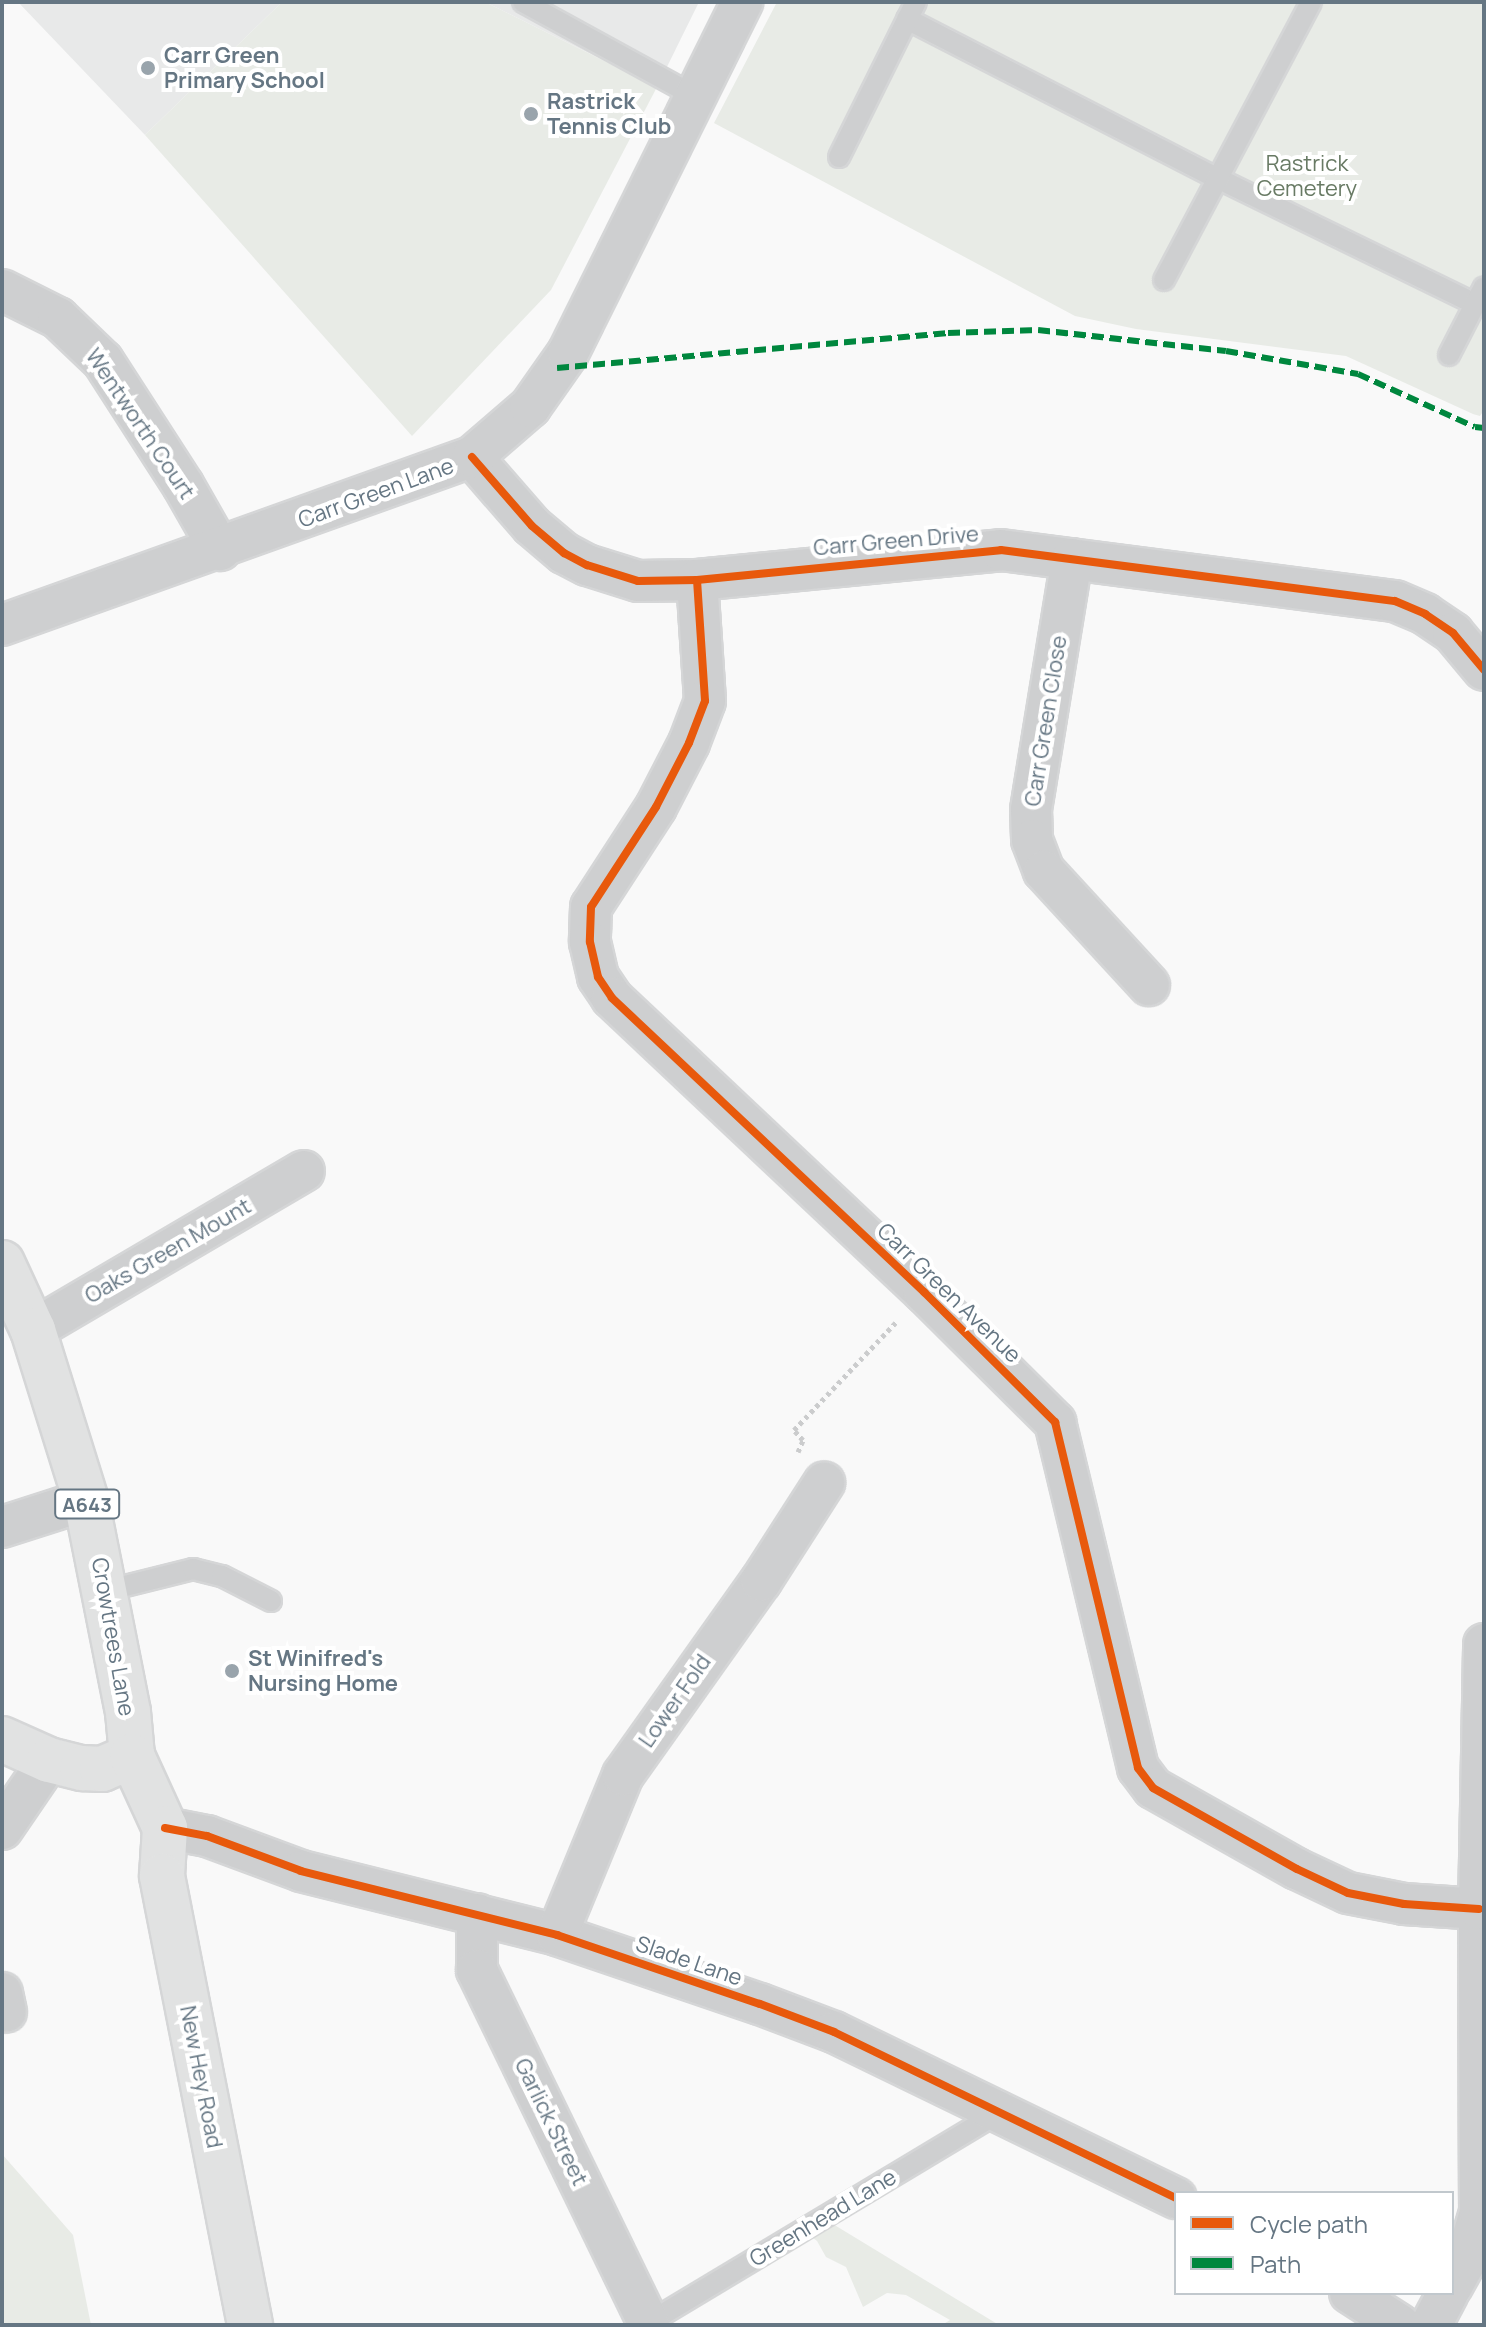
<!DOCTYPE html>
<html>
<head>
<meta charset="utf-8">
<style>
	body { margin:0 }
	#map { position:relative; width:1486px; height:2327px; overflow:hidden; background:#f9f9f9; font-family:Manrope,sans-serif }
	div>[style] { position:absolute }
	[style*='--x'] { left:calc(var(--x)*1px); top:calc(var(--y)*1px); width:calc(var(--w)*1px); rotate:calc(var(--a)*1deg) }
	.built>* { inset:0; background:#e8e9e9 }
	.green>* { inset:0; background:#e8ebe6 }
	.path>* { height:5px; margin-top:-2.5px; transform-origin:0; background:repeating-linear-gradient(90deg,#cbcccd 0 4px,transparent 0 8px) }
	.roads { filter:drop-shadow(2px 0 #d5d6d7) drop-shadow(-2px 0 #d5d6d7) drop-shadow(0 2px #d5d6d7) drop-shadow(0 -2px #d5d6d7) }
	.lane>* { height:20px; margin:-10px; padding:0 10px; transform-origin:10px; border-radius:10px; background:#cecfd0 }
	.street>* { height:40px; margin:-20px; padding:0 20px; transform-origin:20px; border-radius:20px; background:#cecfd0 }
	.secondary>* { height:44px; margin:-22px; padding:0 22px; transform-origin:22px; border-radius:22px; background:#e1e2e2 }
	.primary>* { height:44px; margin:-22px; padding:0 22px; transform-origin:22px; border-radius:22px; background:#e1e2e2 }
	.quiet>* { height:6px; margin-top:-3px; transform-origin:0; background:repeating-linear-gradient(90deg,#00873e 0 12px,transparent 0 18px) }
	.cycleway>* { height:8px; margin:-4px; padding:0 4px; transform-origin:4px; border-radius:4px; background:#e8590c }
	.dots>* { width:22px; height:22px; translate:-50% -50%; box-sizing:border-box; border:4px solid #fff; border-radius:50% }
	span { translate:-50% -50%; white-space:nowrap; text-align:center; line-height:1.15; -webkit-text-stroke:8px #fff; paint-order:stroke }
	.shield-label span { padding:2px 6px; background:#fff; border:2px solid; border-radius:6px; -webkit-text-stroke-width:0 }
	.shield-label { font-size:20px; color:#657683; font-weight:700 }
	.poi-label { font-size:22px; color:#657683; font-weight:700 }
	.left { translate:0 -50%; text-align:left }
	.park-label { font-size:22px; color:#687a64 }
	.street-label { font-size:22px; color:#657683 }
	.frame { position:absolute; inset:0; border:4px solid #657683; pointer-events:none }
	.legend { position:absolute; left:1174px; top:2191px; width:280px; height:104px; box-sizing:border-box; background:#fff; border:2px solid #c1c8cd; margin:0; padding:10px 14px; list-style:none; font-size:24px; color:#657683 }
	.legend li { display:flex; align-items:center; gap:16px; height:40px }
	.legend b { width:40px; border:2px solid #c1c8cd }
</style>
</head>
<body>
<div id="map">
	<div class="built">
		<div style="clip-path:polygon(18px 2px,282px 2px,145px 135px)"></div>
		<div style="clip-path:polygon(485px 2px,699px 2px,657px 87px)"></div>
	</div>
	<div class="green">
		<div style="clip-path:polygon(282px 2px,485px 2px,657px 87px,551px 290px,412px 436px,145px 135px)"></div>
		<div style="clip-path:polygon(777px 2px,1484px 2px,1484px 410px,1480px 416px,1473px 414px,1346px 356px,1136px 329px,1075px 316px,714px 123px)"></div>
		<div style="clip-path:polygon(2px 2154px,73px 2235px,91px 2325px,2px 2325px)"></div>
		<div style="clip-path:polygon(823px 2218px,999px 2325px,942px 2325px,950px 2320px,906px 2295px,887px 2293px,863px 2307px,846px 2267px,826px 2257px,817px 2241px,803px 2230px)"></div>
	</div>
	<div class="path">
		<div style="--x:798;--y:1452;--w:13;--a:-67"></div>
		<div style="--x:803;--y:1440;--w:13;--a:-132"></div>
		<div style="--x:794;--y:1430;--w:149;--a:-46.6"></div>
	</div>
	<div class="roads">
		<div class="lane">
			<div style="--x:523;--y:2;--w:196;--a:28.7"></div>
			<div style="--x:907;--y:19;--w:348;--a:27.2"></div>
			<div style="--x:1217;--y:178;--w:287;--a:26"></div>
			<div style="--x:839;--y:157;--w:173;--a:-63.6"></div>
			<div style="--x:1164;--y:280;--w:314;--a:-62.1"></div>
			<div style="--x:1449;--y:355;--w:76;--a:-62.8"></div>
			<div style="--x:105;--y:1591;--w:91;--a:-14"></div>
			<div style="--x:193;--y:1569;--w:30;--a:14"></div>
			<div style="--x:222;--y:1576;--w:55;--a:27"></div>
			<div style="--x:645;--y:2325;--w:415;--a:-31"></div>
		</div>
		<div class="street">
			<div style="--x:2;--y:290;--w:63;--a:26.6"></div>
			<div style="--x:58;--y:318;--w:62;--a:43.7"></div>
			<div style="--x:103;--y:361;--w:148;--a:57.2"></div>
			<div style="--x:183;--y:485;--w:75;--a:60.4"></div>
			<div style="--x:472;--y:457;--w:91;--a:49"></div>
			<div style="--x:532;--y:526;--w:42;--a:40.2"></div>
			<div style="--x:564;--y:553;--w:26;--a:28"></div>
			<div style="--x:587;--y:565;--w:53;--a:17.4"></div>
			<div style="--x:638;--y:581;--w:59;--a:-1"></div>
			<div style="--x:697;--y:580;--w:305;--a:-5.6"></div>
			<div style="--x:1001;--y:550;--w:397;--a:7.4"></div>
			<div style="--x:1395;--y:601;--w:33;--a:23"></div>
			<div style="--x:1425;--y:614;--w:34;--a:34"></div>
			<div style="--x:1453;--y:633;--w:48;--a:50"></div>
			<div style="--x:1072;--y:559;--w:254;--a:99.3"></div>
			<div style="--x:1031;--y:810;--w:30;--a:88"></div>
			<div style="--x:1032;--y:840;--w:33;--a:69"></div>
			<div style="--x:1044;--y:871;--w:155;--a:47.4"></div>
			<div style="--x:697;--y:580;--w:121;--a:86.2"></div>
			<div style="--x:705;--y:701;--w:45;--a:110.9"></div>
			<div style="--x:689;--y:743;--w:72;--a:117.3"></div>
			<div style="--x:656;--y:807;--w:119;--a:123"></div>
			<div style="--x:591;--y:907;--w:35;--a:92"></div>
			<div style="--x:590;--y:942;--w:36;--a:77"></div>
			<div style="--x:598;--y:977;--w:25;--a:56"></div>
			<div style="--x:612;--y:998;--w:429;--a:43.3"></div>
			<div style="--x:924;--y:1292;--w:185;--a:44.8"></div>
			<div style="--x:1055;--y:1422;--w:356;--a:76.5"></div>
			<div style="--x:1138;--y:1768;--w:25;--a:53"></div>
			<div style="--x:1153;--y:1788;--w:165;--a:29.4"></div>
			<div style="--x:1297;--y:1869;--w:56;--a:25.2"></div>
			<div style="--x:1348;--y:1893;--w:57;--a:11.1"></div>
			<div style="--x:1404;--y:1904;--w:75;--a:3.8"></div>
			<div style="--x:2;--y:625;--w:499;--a:-19.7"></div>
			<div style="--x:472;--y:457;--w:77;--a:-40.8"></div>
			<div style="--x:530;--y:407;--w:66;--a:-54.9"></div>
			<div style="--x:568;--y:353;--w:392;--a:-63.6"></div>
			<div style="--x:33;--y:1330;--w:314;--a:-30.4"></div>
			<div style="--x:2;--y:1527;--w:88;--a:-17.8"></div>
			<div style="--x:165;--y:1828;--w:43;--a:10.8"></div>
			<div style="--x:207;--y:1836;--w:100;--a:20.4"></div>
			<div style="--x:301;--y:1871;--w:264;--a:14"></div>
			<div style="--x:557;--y:1935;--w:214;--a:18.8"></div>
			<div style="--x:760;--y:2004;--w:79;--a:20.7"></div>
			<div style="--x:834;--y:2032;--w:380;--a:25.9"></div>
			<div style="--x:2;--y:1829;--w:83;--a:-55.7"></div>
			<div style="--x:477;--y:1914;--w:56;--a:90"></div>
			<div style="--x:477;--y:1970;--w:394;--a:64.1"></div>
			<div style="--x:557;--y:1935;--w:173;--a:-67.6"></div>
			<div style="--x:623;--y:1775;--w:238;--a:-54.6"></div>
			<div style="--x:761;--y:1581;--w:117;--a:-57.3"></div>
			<div style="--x:2;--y:1993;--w:19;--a:78"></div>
			<div style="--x:1452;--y:2286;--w:26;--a:-61"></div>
			<div style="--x:1465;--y:2263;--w:53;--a:-73.6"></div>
			<div style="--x:1480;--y:2212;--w:303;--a:-90.2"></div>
			<div style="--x:1479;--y:1909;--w:265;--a:-88.9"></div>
			<div style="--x:1350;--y:2293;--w:59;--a:32.6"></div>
			<div style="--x:1431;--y:2325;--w:36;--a:-62"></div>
		</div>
		<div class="secondary">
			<div style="--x:2;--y:1739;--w:51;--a:24.1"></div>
			<div style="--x:49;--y:1760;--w:34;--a:14"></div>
			<div style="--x:82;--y:1768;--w:20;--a:3"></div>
			<div style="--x:102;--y:1769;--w:33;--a:-23"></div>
		</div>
		<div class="primary">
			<div style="--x:2;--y:1263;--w:74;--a:65.2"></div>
			<div style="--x:33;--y:1330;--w:178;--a:72.7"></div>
			<div style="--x:86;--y:1500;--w:216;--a:78.8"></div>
			<div style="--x:128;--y:1712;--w:44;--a:84.8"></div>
			<div style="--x:132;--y:1756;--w:79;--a:65.4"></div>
			<div style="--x:165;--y:1828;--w:48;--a:93.6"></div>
			<div style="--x:162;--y:1876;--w:458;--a:78.9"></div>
		</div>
	</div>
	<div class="quiet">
		<div style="--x:557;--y:368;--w:393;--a:-5.1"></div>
		<div style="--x:948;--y:333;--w:90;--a:-1.9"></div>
		<div style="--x:1038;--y:330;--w:189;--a:6.4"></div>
		<div style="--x:1226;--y:351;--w:134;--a:9.9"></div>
		<div style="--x:1358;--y:374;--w:128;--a:24.4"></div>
		<div style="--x:1475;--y:427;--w:9;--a:6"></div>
	</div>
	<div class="cycleway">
		<div style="--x:472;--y:457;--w:91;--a:49"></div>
		<div style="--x:532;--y:526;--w:42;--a:40.2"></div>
		<div style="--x:564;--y:553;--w:26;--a:28"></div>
		<div style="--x:587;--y:565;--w:53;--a:17.4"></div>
		<div style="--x:638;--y:581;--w:59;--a:-1"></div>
		<div style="--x:697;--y:580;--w:305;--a:-5.6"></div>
		<div style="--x:1001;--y:550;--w:397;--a:7.4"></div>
		<div style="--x:1395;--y:601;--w:33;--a:23"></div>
		<div style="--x:1425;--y:614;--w:34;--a:34"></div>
		<div style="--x:1453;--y:633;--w:48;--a:50"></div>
		<div style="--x:697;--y:580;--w:121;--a:86.2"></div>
		<div style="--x:705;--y:701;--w:45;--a:110.9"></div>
		<div style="--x:689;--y:743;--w:72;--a:117.3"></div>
		<div style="--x:656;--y:807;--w:119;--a:123"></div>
		<div style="--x:591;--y:907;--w:35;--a:92"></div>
		<div style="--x:590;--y:942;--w:36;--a:77"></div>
		<div style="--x:598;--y:977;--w:25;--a:56"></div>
		<div style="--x:612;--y:998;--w:429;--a:43.3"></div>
		<div style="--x:924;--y:1292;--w:185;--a:44.8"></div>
		<div style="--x:1055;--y:1422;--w:356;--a:76.5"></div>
		<div style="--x:1138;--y:1768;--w:25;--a:53"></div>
		<div style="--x:1153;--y:1788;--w:165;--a:29.4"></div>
		<div style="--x:1297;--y:1869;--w:56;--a:25.2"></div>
		<div style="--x:1348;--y:1893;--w:57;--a:11.1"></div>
		<div style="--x:1404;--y:1904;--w:75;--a:3.8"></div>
		<div style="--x:165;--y:1828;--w:43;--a:10.8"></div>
		<div style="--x:207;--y:1836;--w:100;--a:20.4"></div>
		<div style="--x:301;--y:1871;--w:264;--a:14"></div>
		<div style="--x:557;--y:1935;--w:214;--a:18.8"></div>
		<div style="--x:760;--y:2004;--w:79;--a:20.7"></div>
		<div style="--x:834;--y:2032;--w:380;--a:25.9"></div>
	</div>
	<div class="dots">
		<div style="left:148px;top:68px;background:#99a4ac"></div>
		<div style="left:531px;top:114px;background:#99a4ac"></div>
		<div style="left:232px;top:1671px;background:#99a4ac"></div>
	</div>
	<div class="shield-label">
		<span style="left:87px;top:1504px">A643</span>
	</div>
	<div class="poi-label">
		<span class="left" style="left:164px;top:68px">Carr Green<br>Primary School</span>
		<span class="left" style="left:547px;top:114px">Rastrick<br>Tennis Club</span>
		<span class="left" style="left:248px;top:1671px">St Winifred's<br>Nursing Home</span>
	</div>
	<div class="park-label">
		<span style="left:1307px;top:176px">Rastrick<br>Cemetery</span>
	</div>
	<div class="street-label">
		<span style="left:140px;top:424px;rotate:56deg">Wentworth Court</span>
		<span style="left:376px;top:493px;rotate:-20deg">Carr Green Lane</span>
		<span style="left:896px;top:541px;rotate:-5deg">Carr Green Drive</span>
		<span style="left:1046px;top:721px;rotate:-81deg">Carr Green Close</span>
		<span style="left:168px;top:1251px;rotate:-30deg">Oaks Green Mount</span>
		<span style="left:949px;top:1293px;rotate:44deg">Carr Green Avenue</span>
		<span style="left:113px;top:1637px;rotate:80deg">Crowtrees Lane</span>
		<span style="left:675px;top:1701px;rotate:-55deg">Lower Fold</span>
		<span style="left:689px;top:1961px;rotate:19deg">Slade Lane</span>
		<span style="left:201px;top:2077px;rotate:79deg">New Hey Road</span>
		<span style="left:551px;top:2122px;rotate:64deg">Garlick Street</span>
		<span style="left:823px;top:2218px;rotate:-31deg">Greenhead Lane</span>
	</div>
	<div class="frame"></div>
	<ul class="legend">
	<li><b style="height:10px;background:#e8590c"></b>Cycle path</li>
	<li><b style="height:10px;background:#00873e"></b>Path</li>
	</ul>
</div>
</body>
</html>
